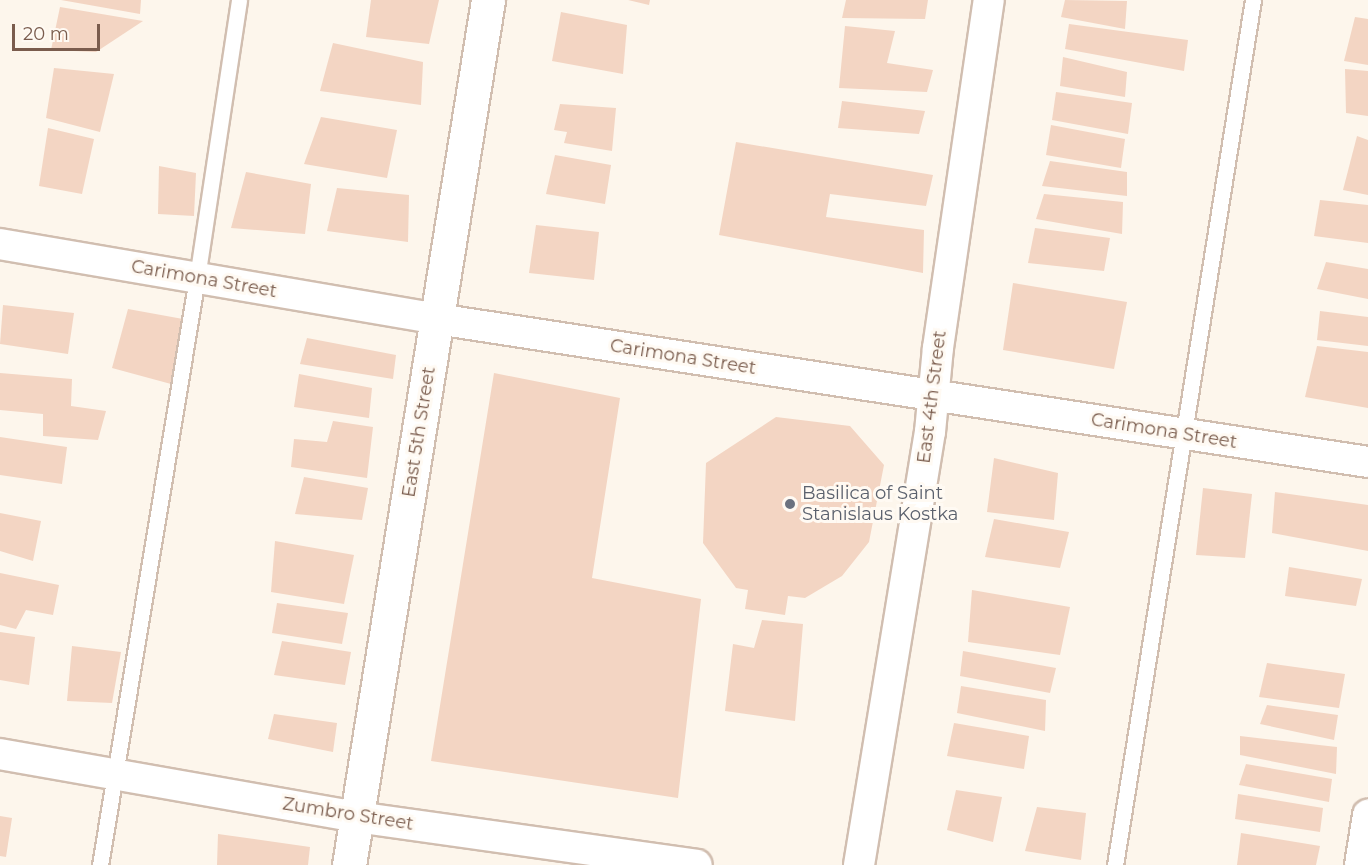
<!DOCTYPE html>
<html>
<head>
<meta charset="utf-8">
<style>
	body { margin:0 }
	#map { position:relative; width:1368px; height:865px; overflow:hidden; background:#fdf6ec; font-family:Montserrat,sans-serif }
	div>[style] { position:absolute }
	[style*='--x'] { left:calc(var(--x)*1px); top:calc(var(--y)*1px); width:calc(var(--w)*1px); rotate:calc(var(--a)*1deg) }
	.building>* { inset:0; background:#f3d5c3 }
	.roads { filter:drop-shadow(2px 0 #d1beb0) drop-shadow(-2px 0 #d1beb0) drop-shadow(0 2px #d1beb0) drop-shadow(0 -2px #d1beb0) }
	.lane>* { height:15px; margin:-7.5px; padding:0 7.5px; transform-origin:7.5px; border-radius:7.5px; background:#fff }
	.street>* { height:30px; margin:-15px; padding:0 15px; transform-origin:15px; border-radius:15px; background:#fff }
	.secondary>* { height:33px; margin:-16.5px; padding:0 16.5px; transform-origin:16.5px; border-radius:16.5px; background:#fff }
	.dots>* { width:16px; height:16px; translate:-50% -50%; box-sizing:border-box; border:3px solid #fffaf3; border-radius:50% }
	span { translate:-50% -50%; white-space:nowrap; text-align:center; line-height:1.15; -webkit-text-stroke:6px #fffaf3; paint-order:stroke }
	.street-label { font-size:18px; color:#7a5c4d }
	.worship-label { font-size:18px; color:#5b616d }
	.left { translate:0 -50%; text-align:left }
	.scale { position:absolute; left:12px; top:24px; width:88px; height:27px; box-sizing:border-box; border:3px solid #7a5c4d; border-top:0; padding-left:8px; font-size:18px; line-height:21px; white-space:nowrap; color:#7a5c4d; -webkit-text-stroke:4px #fffaf3; paint-order:stroke }
</style>
</head>
<body>
<div id="map">
	<div class="building">
		<div style="clip-path:polygon(61px 0,141px 0,140px 14px)"></div>
		<div style="clip-path:polygon(371px 0,439px 0,429px 44px,366px 37px)"></div>
		<div style="clip-path:polygon(628px 0,650px 0,649px 5px)"></div>
		<div style="clip-path:polygon(846px 0,928px 0,925px 19px,842px 18px)"></div>
		<div style="clip-path:polygon(1065px 0,1127px 1px,1125px 29px,1061px 17px)"></div>
		<div style="clip-path:polygon(60px 7px,143px 21px,96px 52px,51px 50px)"></div>
		<div style="clip-path:polygon(561px 12px,627px 25px,623px 74px,552px 61px)"></div>
		<div style="clip-path:polygon(1355px 17px,1368px 19px,1368px 65px,1344px 61px)"></div>
		<div style="clip-path:polygon(1069px 24px,1188px 40px,1184px 71px,1065px 49px)"></div>
		<div style="clip-path:polygon(845px 26px,895px 31px,887px 63px,933px 70px,927px 92px,839px 88px)"></div>
		<div style="clip-path:polygon(333px 43px,423px 62px,421px 105px,320px 91px)"></div>
		<div style="clip-path:polygon(1063px 57px,1127px 72px,1125px 97px,1060px 86px)"></div>
		<div style="clip-path:polygon(54px 68px,114px 74px,100px 132px,46px 118px)"></div>
		<div style="clip-path:polygon(1345px 69px,1368px 71px,1368px 116px,1346px 113px)"></div>
		<div style="clip-path:polygon(1056px 92px,1132px 103px,1128px 134px,1052px 120px)"></div>
		<div style="clip-path:polygon(842px 101px,925px 111px,919px 134px,838px 128px)"></div>
		<div style="clip-path:polygon(560px 104px,616px 108px,612px 151px,564px 143px,567px 132px,554px 130px)"></div>
		<div style="clip-path:polygon(321px 117px,397px 130px,387px 178px,304px 164px)"></div>
		<div style="clip-path:polygon(1051px 125px,1125px 139px,1121px 168px,1046px 155px)"></div>
		<div style="clip-path:polygon(48px 128px,94px 139px,82px 194px,39px 186px)"></div>
		<div style="clip-path:polygon(1357px 136px,1368px 140px,1368px 195px,1343px 190px)"></div>
		<div style="clip-path:polygon(736px 142px,933px 175px,926px 206px,830px 194px,826px 217px,924px 230px,923px 273px,719px 235px)"></div>
		<div style="clip-path:polygon(555px 155px,611px 165px,605px 204px,546px 194px)"></div>
		<div style="clip-path:polygon(1050px 161px,1127px 172px,1127px 196px,1042px 186px)"></div>
		<div style="clip-path:polygon(159px 166px,196px 173px,194px 216px,158px 214px)"></div>
		<div style="clip-path:polygon(246px 172px,311px 184px,305px 234px,231px 228px)"></div>
		<div style="clip-path:polygon(337px 188px,409px 195px,408px 242px,327px 231px)"></div>
		<div style="clip-path:polygon(1044px 194px,1123px 202px,1122px 234px,1036px 219px)"></div>
		<div style="clip-path:polygon(1320px 200px,1368px 205px,1368px 243px,1314px 236px)"></div>
		<div style="clip-path:polygon(536px 225px,599px 232px,594px 280px,529px 273px)"></div>
		<div style="clip-path:polygon(1035px 228px,1110px 238px,1104px 271px,1028px 263px)"></div>
		<div style="clip-path:polygon(1326px 262px,1368px 269px,1368px 299px,1317px 289px)"></div>
		<div style="clip-path:polygon(1013px 283px,1127px 302px,1114px 369px,1003px 350px)"></div>
		<div style="clip-path:polygon(3px 305px,74px 313px,68px 354px,0 344px)"></div>
		<div style="clip-path:polygon(128px 309px,183px 319px,171px 384px,112px 368px)"></div>
		<div style="clip-path:polygon(1320px 311px,1368px 317px,1368px 346px,1317px 340px)"></div>
		<div style="clip-path:polygon(307px 338px,396px 355px,393px 379px,300px 364px)"></div>
		<div style="clip-path:polygon(1317px 346px,1368px 352px,1368px 408px,1305px 397px)"></div>
		<div style="clip-path:polygon(0 373px,72px 379px,71px 406px,106px 411px,98px 440px,43px 436px,43px 414px,0 410px)"></div>
		<div style="clip-path:polygon(494px 373px,620px 398px,592px 578px,701px 599px,678px 798px,431px 761px)"></div>
		<div style="clip-path:polygon(299px 374px,372px 388px,369px 418px,294px 407px)"></div>
		<div style="clip-path:polygon(776px 417px,850px 426px,884px 465px,869px 542px,842px 576px,805px 598px,788px 596px,785px 615px,745px 609px,748px 590px,736px 588px,703px 543px,706px 463px)"></div>
		<div style="clip-path:polygon(333px 421px,373px 427px,367px 478px,291px 467px,294px 439px,327px 442px)"></div>
		<div style="clip-path:polygon(0 437px,67px 447px,62px 484px,0 475px)"></div>
		<div style="clip-path:polygon(994px 458px,1058px 473px,1054px 520px,987px 512px)"></div>
		<div style="clip-path:polygon(304px 477px,368px 488px,362px 520px,295px 514px)"></div>
		<div style="clip-path:polygon(1203px 488px,1252px 494px,1245px 558px,1196px 555px)"></div>
		<div style="clip-path:polygon(1275px 492px,1368px 505px,1368px 551px,1272px 533px)"></div>
		<div style="clip-path:polygon(0 513px,41px 521px,33px 561px,0 551px)"></div>
		<div style="clip-path:polygon(994px 519px,1069px 532px,1060px 568px,985px 557px)"></div>
		<div style="clip-path:polygon(275px 541px,354px 555px,344px 604px,271px 592px)"></div>
		<div style="clip-path:polygon(1289px 567px,1362px 579px,1356px 606px,1285px 596px)"></div>
		<div style="clip-path:polygon(0 573px,59px 585px,53px 615px,26px 610px,16px 629px,0 625px)"></div>
		<div style="clip-path:polygon(972px 590px,1070px 607px,1060px 655px,968px 642px)"></div>
		<div style="clip-path:polygon(277px 603px,348px 613px,342px 644px,272px 633px)"></div>
		<div style="clip-path:polygon(762px 620px,803px 624px,795px 721px,725px 711px,733px 644px,754px 648px)"></div>
		<div style="clip-path:polygon(0 632px,35px 637px,29px 685px,0 680px)"></div>
		<div style="clip-path:polygon(282px 641px,351px 652px,345px 685px,274px 675px)"></div>
		<div style="clip-path:polygon(72px 646px,121px 652px,112px 703px,67px 701px)"></div>
		<div style="clip-path:polygon(963px 651px,1056px 668px,1050px 693px,960px 676px)"></div>
		<div style="clip-path:polygon(1267px 663px,1345px 674px,1339px 708px,1259px 697px)"></div>
		<div style="clip-path:polygon(961px 686px,1046px 700px,1045px 731px,957px 713px)"></div>
		<div style="clip-path:polygon(1267px 705px,1338px 715px,1334px 740px,1260px 724px)"></div>
		<div style="clip-path:polygon(274px 714px,337px 723px,333px 752px,268px 739px)"></div>
		<div style="clip-path:polygon(954px 723px,1029px 736px,1024px 769px,947px 756px)"></div>
		<div style="clip-path:polygon(1240px 736px,1337px 747px,1336px 774px,1240px 755px)"></div>
		<div style="clip-path:polygon(1246px 764px,1332px 779px,1329px 802px,1239px 785px)"></div>
		<div style="clip-path:polygon(956px 790px,1002px 797px,993px 842px,947px 830px)"></div>
		<div style="clip-path:polygon(1238px 794px,1323px 808px,1320px 832px,1235px 819px)"></div>
		<div style="clip-path:polygon(1037px 807px,1086px 813px,1081px 860px,1025px 851px)"></div>
		<div style="clip-path:polygon(0 816px,12px 818px,6px 857px,0 856px)"></div>
		<div style="clip-path:polygon(1241px 833px,1320px 846px,1316px 865px,1237px 865px)"></div>
		<div style="clip-path:polygon(218px 834px,310px 847px,308px 865px,217px 865px)"></div>
	</div>
	<div class="roads">
		<div class="lane">
			<div style="--x:100;--y:865;--w:595;--a:-80.62"></div>
			<div style="--x:197;--y:278;--w:281;--a:-81.4"></div>
			<div style="--x:1115;--y:865;--w:876;--a:-80.94"></div>
		</div>
		<div class="street">
			<div style="--x:0;--y:244;--w:443;--a:9.7"></div>
			<div style="--x:437;--y:319;--w:942;--a:8.73"></div>
			<div style="--x:0;--y:754;--w:362;--a:10"></div>
			<div style="--x:356;--y:817;--w:344;--a:8"></div>
			<div style="--x:859;--y:865;--w:439;--a:-80.7"></div>
			<div style="--x:930;--y:432;--w:84;--a:-84.6"></div>
			<div style="--x:938;--y:348;--w:352;--a:-81.7"></div>
			<div style="--x:1360;--y:865;--w:51;--a:-80.9"></div>
		</div>
		<div class="secondary">
			<div style="--x:349;--y:865;--w:876;--a:-80.87"></div>
		</div>
	</div>
	<div class="dots">
		<div style="left:790px;top:504px;background:#6b7280"></div>
	</div>
	<div class="street-label">
		<span style="left:204px;top:279px;rotate:10deg">Carimona Street</span>
		<span style="left:683px;top:357px;rotate:9deg">Carimona Street</span>
		<span style="left:932px;top:397px;rotate:-83deg">East 4th Street</span>
		<span style="left:1164px;top:431px;rotate:9deg">Carimona Street</span>
		<span style="left:419px;top:432px;rotate:-81deg">East 5th Street</span>
		<span style="left:348px;top:814px;rotate:9deg">Zumbro Street</span>
	</div>
	<div class="worship-label">
		<span class="left" style="left:802px;top:504px">Basilica of Saint<br>Stanislaus Kostka</span>
	</div>
	<div class="scale">20 m</div>
</div>
</body>
</html>
